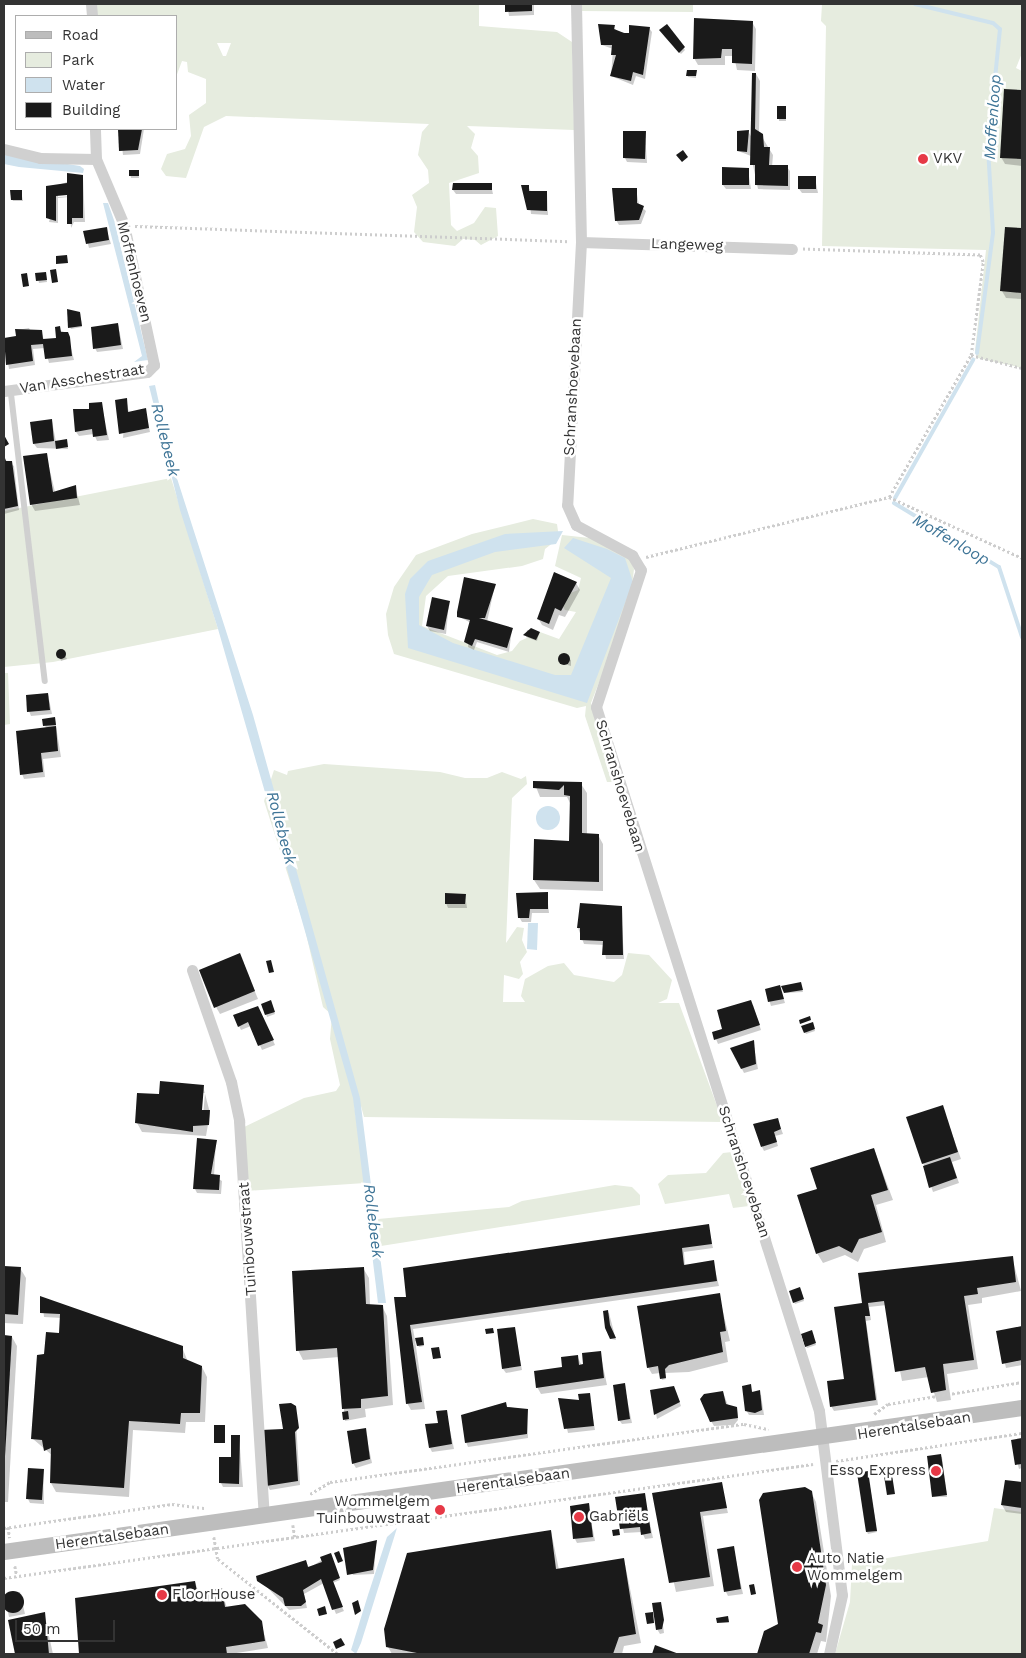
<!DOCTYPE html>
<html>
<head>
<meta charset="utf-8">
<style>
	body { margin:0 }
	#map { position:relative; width:1026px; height:1658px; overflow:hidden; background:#fff; font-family:"Work Sans",sans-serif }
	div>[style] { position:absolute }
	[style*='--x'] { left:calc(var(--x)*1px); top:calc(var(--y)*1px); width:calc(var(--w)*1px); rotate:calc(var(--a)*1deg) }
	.green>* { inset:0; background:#e6ecdf }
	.water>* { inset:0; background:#cfe2ee }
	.round { border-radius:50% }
	.shadow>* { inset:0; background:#0003 }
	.stream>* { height:4px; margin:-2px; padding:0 2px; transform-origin:2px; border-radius:2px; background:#cfe2ee }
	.building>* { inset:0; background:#1a1a1a }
	.path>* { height:2.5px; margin-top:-1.25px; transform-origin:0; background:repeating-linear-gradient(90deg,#cdcdcd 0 2.5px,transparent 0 5px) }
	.service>* { height:5.5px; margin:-2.75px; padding:0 2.75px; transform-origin:2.75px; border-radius:2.75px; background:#d0d0d0 }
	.minor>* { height:11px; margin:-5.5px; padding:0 5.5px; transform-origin:5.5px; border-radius:5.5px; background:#d0d0d0 }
	.secondary>* { height:16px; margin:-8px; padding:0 8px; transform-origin:8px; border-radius:8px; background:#bdbdbd }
	.dots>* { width:14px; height:14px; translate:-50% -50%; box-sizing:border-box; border:2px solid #fff; border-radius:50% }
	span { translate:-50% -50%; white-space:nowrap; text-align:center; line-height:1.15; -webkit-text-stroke:5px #fff; paint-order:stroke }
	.poi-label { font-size:15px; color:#333 }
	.left { translate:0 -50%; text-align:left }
	.right { translate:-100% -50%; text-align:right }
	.street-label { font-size:15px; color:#333 }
	.water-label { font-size:16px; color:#3f7597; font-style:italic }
	.frame { position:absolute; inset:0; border:5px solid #333; pointer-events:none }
	.legend { position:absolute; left:15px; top:15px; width:162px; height:115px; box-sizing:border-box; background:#fff; border:1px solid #adadad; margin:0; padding:6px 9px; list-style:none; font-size:15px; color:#333 }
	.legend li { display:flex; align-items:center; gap:10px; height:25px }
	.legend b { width:25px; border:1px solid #adadad }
	.scale { position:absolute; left:15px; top:1620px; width:100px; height:22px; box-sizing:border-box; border:2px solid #333; border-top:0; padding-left:6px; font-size:15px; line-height:18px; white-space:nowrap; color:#333; -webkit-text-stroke:4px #fff; paint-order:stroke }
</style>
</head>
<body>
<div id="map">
	<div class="green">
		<div style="clip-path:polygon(evenodd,97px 4px,479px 4px,479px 26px,557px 32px,572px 42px,574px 130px,467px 126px,475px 134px,471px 148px,478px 156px,479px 173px,449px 183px,451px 225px,457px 231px,474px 223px,485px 207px,496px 208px,498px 236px,481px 245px,475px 240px,463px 239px,455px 246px,423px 242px,414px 232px,417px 207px,412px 195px,429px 183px,428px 170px,418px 155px,422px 132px,429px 124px,226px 116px,204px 127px,186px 178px,166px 176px,161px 169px,167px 154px,185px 149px,191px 136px,189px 115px,206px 103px,206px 79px,188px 72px,187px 62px,182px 61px,176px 77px,176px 16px,97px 16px,97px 4px,231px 43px,226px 56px,223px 56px,217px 43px,231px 43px)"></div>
		<div style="clip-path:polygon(580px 4px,693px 4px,693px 12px,580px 11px)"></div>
		<div style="clip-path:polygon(822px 4px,1022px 4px,1022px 53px,1016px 68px,1022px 71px,1022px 368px,978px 358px,975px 351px,986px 250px,822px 246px,826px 26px,821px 21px)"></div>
		<div style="clip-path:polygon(171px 478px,218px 629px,53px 662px,4px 667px,4px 511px)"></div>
		<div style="clip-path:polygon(533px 519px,557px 524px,559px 538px,545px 549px,543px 559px,522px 566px,448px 576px,426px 596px,422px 626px,497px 655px,512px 651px,520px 641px,540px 632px,559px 639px,576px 612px,565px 610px,558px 598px,578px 590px,581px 578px,555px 566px,562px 535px,590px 538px,630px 559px,634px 569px,630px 603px,591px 703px,613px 782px,607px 782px,585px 716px,586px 706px,577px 708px,394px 654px,388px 635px,386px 614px,394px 587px,416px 555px,472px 534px)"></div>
		<div style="clip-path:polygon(4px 673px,8px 673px,10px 724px,4px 725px)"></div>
		<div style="clip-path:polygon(324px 764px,440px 772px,465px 778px,487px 778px,502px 772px,521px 779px,526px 776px,527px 784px,512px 798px,506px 943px,517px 927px,524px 928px,522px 940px,527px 952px,520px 962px,523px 974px,519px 979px,504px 975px,503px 1002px,525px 1002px,521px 996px,525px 979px,548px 966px,564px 963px,574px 975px,614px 982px,622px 975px,628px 953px,649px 955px,672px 980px,667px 999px,658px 1003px,679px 1003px,723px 1122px,364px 1117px,361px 1106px,354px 1104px,365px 1183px,245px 1191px,240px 1129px,304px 1098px,336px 1091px,340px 1085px,330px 1039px,332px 1015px,323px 1007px,304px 925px,264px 801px,274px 770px,287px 775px,288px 771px)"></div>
		<div style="clip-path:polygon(732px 1152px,749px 1206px,733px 1208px,729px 1194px,665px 1204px,658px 1184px,668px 1175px,706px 1173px,723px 1153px)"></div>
		<div style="clip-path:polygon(615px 1185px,632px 1187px,640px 1195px,640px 1205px,381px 1246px,378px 1219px,509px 1207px,522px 1201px)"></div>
		<div style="clip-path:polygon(994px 1508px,1022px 1512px,1022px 1654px,835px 1654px,850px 1602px,852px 1564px,988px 1541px)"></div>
	</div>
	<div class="water">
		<div style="clip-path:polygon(4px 154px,80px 166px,84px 169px,83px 173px,19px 167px,4px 164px)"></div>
		<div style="clip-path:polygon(103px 203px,108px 203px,115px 223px,148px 360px,134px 362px,142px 356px)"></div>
		<div style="clip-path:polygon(155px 385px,174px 469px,253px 715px,360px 1098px,386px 1303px,378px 1303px,353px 1098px,218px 629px,180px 510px,149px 386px)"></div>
		<div style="clip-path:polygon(563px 531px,556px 544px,495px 552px,432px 575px,419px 597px,419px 625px,453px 643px,555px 675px,571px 675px,611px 578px,564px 548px,573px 538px,607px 549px,625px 558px,633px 582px,587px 703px,408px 648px,405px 594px,410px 579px,428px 561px,505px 534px)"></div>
		<div class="round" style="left:536px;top:806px;width:24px;height:24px"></div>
		<div style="clip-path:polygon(528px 923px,538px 923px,537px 950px,527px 949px)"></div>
		<div style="clip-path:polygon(397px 1528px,361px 1643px,356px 1654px,351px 1650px,368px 1595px,387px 1537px)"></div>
	</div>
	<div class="shadow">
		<div style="clip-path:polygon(507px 4px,534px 4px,534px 15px,509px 16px)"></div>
		<div style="clip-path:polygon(752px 22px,756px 29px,755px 71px,737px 70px,734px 56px,725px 56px,725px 65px,698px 65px,694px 58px)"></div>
		<div style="clip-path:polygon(667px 25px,685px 50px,681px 54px,663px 34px)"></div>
		<div style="clip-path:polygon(614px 26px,616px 31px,630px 34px,649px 28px,652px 32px,645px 79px,636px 76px,633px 85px,611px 76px,613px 49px,602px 45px)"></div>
		<div style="clip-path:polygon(696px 72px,696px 78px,688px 77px,687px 75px)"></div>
		<div style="clip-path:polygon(756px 74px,760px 81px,759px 132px,773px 155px,772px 167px,787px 167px,790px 171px,790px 190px,758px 189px,751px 156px,738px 151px,748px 131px,752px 138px)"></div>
		<div style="clip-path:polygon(1006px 90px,1022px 91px,1022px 166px,1005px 164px,1001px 157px)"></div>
		<div style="clip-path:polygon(778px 107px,785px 107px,786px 121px,779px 121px)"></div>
		<div style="clip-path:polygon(120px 129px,144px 129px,140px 154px,123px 155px)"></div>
		<div style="clip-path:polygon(645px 133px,647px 163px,627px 162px,625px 158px)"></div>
		<div style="clip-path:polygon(748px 170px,751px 189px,726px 189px,723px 185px)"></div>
		<div style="clip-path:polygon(130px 171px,138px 171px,139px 178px,131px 178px)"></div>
		<div style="clip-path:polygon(evenodd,83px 177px,85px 222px,74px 222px,71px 228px,69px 197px,58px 198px,58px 223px,49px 222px,58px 185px,83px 177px,73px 194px,73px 196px,58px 197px,58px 195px,73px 194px)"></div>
		<div style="clip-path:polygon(815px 178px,818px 193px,802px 193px,799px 189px)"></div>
		<div style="clip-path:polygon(491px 185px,493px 194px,456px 194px,453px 190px)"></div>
		<div style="clip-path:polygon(528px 186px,531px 192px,547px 193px,548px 215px,531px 214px)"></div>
		<div style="clip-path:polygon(636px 189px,639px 205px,646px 211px,641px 224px,619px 225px,616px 220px)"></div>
		<div style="clip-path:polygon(21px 191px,23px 201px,13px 201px,12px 199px)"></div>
		<div style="clip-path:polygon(106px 228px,111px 244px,89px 248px,85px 232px)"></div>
		<div style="clip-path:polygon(1006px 228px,1022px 230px,1022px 299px,1006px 298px,1002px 291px)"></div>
		<div style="clip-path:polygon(37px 274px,46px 275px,47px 282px,39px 283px)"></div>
		<div style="clip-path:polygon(80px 313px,82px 327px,71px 329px,70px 327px)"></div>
		<div style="clip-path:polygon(118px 324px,123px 349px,97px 352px,95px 348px)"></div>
		<div style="clip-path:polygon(29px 328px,31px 332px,41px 331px,44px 340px,57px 339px,56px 329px,67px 333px,74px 360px,49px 363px,45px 348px,33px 349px,35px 365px,9px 369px,4px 339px,18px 337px,17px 330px)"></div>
		<div style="clip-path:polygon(126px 399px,129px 413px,145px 409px,150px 432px,123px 438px)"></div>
		<div style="clip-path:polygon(101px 403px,109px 440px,97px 441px,94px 434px,79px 436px,76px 432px,91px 410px)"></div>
		<div style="clip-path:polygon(52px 421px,56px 442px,67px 442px,68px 449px,37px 448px,34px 444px)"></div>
		<div style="clip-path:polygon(46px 454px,55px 492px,75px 486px,80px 505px,35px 511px,31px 504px)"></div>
		<div style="clip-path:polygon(4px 459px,14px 466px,19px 510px,4px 514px)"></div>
		<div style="clip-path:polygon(576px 583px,580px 590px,565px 617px,559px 615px,553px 630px,542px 625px,538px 618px)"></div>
		<div style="clip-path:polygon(495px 585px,487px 622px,512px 629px,509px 652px,477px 642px,474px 650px,468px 647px,471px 623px,458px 616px)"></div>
		<div style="clip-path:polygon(449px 602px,446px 634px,430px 631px,427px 626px)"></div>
		<div style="clip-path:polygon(527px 630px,539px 633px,537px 641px,526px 637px)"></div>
		<div style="clip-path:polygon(62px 650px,67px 659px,61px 661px,58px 652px)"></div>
		<div style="clip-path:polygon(560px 654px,571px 660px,571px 666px,558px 662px)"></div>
		<div style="clip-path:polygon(48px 694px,52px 714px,31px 716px,29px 711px)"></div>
		<div style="clip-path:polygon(44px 720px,55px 720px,61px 757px,43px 759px,45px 777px,24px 779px,22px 774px,46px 729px)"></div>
		<div style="clip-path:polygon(534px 782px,581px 784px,587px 793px,587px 835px,598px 835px,603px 844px,603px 891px,540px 889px,534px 880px,570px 842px,571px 805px,567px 797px,540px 797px)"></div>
		<div style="clip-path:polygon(547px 894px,549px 913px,532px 913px,531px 922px,522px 922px,519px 917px)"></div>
		<div style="clip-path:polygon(465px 895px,467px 908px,448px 908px,446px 903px)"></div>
		<div style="clip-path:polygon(582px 904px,621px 907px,624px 959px,606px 959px,604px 945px,584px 944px,578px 928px)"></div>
		<div style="clip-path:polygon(243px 962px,258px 999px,220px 1014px,216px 1007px)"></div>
		<div style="clip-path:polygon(801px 985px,803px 992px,785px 993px)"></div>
		<div style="clip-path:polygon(780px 987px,785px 1003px,771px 1006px,766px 990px)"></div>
		<div style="clip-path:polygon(270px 1002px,275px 1014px,267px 1017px,263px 1005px)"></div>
		<div style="clip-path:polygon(753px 1005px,761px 1030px,718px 1044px,716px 1039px,724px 1030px)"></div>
		<div style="clip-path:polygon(260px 1011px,275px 1045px,262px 1050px,251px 1026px,241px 1030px,239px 1026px)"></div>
		<div style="clip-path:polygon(813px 1025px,815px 1031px,806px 1034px,803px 1027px)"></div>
		<div style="clip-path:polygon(753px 1041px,758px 1069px,744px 1073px,742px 1069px)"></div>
		<div style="clip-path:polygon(evenodd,203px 1086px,210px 1113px,206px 1136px,142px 1132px,137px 1123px,160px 1096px,203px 1086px,202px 1093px,205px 1093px,203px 1116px,201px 1116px,202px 1093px)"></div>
		<div style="clip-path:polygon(942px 1106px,961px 1159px,952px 1162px,959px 1183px,933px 1192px,908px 1118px)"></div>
		<div style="clip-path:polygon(779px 1123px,783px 1134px,775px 1136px,778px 1146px,764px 1151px,762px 1147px)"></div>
		<div style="clip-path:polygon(216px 1141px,214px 1176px,222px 1181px,221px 1194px,197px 1193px,195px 1189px)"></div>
		<div style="clip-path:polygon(874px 1149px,893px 1200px,876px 1205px,886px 1242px,864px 1249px,858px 1262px,845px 1255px,823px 1263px,817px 1253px,818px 1190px)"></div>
		<div style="clip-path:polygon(708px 1226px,713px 1248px,684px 1252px,685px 1266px,713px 1262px,719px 1286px,413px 1329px,415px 1340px,422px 1338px,424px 1346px,419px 1347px,415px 1340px,425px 1409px,411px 1410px,407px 1403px,406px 1298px)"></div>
		<div style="clip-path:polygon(1012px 1257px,1021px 1291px,982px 1298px,982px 1303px,968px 1305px,978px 1369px,947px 1374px,951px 1400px,937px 1402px,929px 1377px,902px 1381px,887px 1305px,869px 1307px,871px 1320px,866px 1321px,878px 1405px,834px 1411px,831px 1406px,846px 1380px,864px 1304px)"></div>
		<div style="clip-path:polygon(4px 1267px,20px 1268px,26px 1278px,23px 1324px,4px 1323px)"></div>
		<div style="clip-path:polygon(363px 1268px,369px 1278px,370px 1305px,382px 1306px,387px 1316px,393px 1405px,365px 1409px,366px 1417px,345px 1421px,339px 1357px,303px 1360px,298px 1350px)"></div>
		<div style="clip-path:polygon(801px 1290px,804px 1301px,795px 1304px,794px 1302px)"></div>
		<div style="clip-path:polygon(719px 1295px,730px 1341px,725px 1342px,728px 1362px,689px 1372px,665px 1373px,666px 1379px,662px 1380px,660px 1373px,652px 1374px,648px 1367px)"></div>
		<div style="clip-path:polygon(42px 1298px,182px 1347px,188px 1362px,202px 1367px,207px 1377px,205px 1422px,186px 1422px,185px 1433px,133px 1430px,129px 1497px,56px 1492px,51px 1483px,53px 1456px,33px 1439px,45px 1355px,60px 1337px,62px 1318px,44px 1317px)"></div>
		<div style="clip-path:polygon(604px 1312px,609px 1313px,616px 1340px,611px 1339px)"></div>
		<div style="clip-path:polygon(1022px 1327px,1022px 1365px,1006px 1368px,998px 1332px)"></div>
		<div style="clip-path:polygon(514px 1328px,522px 1370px,506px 1373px,503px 1369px)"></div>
		<div style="clip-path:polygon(812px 1334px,816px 1345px,807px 1348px,806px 1346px)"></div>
		<div style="clip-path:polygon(4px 1337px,12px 1337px,17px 1346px,8px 1502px,4px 1502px)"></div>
		<div style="clip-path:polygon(600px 1352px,607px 1385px,541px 1394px,537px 1387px,577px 1356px,582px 1366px)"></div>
		<div style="clip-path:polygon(624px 1385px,632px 1423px,622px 1424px,619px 1420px)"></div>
		<div style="clip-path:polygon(750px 1386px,753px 1393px,761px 1395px,764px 1415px,749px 1415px,746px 1410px)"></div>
		<div style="clip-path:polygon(652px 1391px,676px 1392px,681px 1406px,657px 1419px)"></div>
		<div style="clip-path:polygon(723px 1392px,733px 1419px,737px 1410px,738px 1420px,734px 1425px,714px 1426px,711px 1421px)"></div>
		<div style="clip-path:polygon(589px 1394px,595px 1430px,568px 1433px,560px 1399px,580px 1401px)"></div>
		<div style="clip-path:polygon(495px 1405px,527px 1410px,528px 1438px,468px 1447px,466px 1442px)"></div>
		<div style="clip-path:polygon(295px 1407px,300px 1485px,270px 1490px,267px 1485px)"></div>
		<div style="clip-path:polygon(446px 1411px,454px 1449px,432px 1452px,430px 1448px)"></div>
		<div style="clip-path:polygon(365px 1430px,372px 1463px,356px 1468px,353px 1463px)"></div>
		<div style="clip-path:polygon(239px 1436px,243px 1487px,223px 1487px,221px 1483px)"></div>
		<div style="clip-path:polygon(1022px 1439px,1022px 1468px,1019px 1469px,1012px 1441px)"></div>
		<div style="clip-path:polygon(928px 1457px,942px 1457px,947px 1497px,934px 1497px)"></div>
		<div style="clip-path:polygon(43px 1471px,44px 1504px,30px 1503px,28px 1499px)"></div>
		<div style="clip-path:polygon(868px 1475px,877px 1532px,868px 1534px,867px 1532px)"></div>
		<div style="clip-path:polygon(1006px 1481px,1022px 1483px,1022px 1514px,1006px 1512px,1002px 1505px)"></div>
		<div style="clip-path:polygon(721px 1484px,728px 1513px,703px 1516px,714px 1586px,676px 1592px,654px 1494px)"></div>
		<div style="clip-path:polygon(811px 1492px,816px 1502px,831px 1596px,826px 1642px,821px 1641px,817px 1654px,758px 1654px,765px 1632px,779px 1625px)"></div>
		<div style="clip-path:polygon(644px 1495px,653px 1538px,645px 1539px,642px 1532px,624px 1533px,616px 1498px)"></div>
		<div style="clip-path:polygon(588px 1505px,595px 1541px,577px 1543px,575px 1539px)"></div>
		<div style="clip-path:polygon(551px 1531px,559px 1570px,624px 1559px,641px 1643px,624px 1646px,622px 1654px,392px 1654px,388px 1647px)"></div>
		<div style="clip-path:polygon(376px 1542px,374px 1574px,353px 1575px,350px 1570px)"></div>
		<div style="clip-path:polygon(733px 1547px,743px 1594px,728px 1596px,726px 1592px)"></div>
		<div style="clip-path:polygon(330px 1555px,340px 1580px,330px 1584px,344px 1611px,336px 1614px,324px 1583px,304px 1594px,307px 1608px,289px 1610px,260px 1580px,306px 1561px,309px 1568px)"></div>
		<div style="clip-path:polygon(195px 1582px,199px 1593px,221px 1589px,227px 1608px,261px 1622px,268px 1648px,230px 1654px,81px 1654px,76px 1599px)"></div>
		<div style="clip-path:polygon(20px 1592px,25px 1614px,9px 1617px,4px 1594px)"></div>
		<div style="clip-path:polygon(660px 1603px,664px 1633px,660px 1634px,657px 1629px)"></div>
		<div style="clip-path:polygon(44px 1613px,53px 1654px,16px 1654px,9px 1621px)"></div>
		<div style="clip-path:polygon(728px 1619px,729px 1623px,718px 1623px)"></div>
	</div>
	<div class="stream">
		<div style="--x:915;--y:4;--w:80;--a:13.7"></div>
		<div style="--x:993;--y:23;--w:9;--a:41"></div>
		<div style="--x:1000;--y:29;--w:120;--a:95.8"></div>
		<div style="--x:988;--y:148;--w:85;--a:86.6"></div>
		<div style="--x:993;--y:233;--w:121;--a:97.6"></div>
		<div style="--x:895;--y:498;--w:159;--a:-60.5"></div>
		<div style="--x:894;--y:503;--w:123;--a:31.4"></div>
		<div style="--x:999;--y:567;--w:74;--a:71.8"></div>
	</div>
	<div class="building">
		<div style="clip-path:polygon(505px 4px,532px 4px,532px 11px,505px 12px)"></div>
		<div style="clip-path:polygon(694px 18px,753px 21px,752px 64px,732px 63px,732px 49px,722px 49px,721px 58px,693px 59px)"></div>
		<div style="clip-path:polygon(598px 24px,615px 25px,614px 29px,624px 33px,629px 33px,629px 25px,650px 27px,643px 75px,633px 72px,631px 81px,610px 76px,616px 55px,611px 55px,612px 45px,601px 45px)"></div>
		<div style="clip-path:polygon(667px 24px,685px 47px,679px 53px,659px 30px)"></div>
		<div style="clip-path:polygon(687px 70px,697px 70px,696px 76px,686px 76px)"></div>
		<div style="clip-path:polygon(752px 73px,756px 73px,755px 129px,763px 134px,764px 147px,770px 147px,769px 165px,788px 165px,788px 186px,755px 185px,755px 165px,750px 165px)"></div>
		<div style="clip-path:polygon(1004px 89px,1022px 90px,1022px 159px,1000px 158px)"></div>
		<div style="clip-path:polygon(777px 106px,786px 106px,786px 119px,777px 119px)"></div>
		<div style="clip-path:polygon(118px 129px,142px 129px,138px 150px,119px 151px)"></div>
		<div style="clip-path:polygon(749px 130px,747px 152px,737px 151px,737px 131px)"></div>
		<div style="clip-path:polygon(623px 131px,646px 131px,645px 159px,623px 158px)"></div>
		<div style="clip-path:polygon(683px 150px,688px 157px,682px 162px,676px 155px)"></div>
		<div style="clip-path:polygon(722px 167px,749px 168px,749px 185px,722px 185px)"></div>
		<div style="clip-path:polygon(129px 170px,139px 170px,139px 176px,129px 176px)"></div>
		<div style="clip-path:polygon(67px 173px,83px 175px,83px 218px,72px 218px,72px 224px,67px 224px,67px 195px,56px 196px,56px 221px,46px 218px,46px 186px,67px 183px)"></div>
		<div style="clip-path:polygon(798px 176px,816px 176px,816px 189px,798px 189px)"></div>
		<div style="clip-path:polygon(453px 183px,492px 183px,492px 190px,452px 190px)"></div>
		<div style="clip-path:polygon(521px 185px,529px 185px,529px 191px,547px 191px,547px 211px,527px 210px)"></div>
		<div style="clip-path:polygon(612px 188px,637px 188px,637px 203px,644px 206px,639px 220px,615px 221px)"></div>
		<div style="clip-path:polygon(10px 190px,22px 190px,22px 200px,11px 200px)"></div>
		<div style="clip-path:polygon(107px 227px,109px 240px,86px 244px,83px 231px)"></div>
		<div style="clip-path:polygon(1005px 227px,1022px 228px,1022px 293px,1000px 291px)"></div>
		<div style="clip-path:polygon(67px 255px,68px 263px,56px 264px,56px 256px)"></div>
		<div style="clip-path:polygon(56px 269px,58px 282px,52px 283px,50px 270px)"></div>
		<div style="clip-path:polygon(46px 272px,47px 280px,36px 281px,35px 273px)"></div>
		<div style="clip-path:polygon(27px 273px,29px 286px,23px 287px,21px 274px)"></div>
		<div style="clip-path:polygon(67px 309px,80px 312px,82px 326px,68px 328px)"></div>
		<div style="clip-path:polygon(118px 323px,121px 345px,93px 349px,91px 327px)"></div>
		<div style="clip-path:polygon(60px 326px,61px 332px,68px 332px,70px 337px,72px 356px,45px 359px,43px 344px,31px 345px,33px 361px,6px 365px,4px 338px,16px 336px,15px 329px,42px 330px,43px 339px,56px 338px,55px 327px)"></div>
		<div style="clip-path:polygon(127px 398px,128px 412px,146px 408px,149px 428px,119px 434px,115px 400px)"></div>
		<div style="clip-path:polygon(102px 402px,107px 435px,93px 437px,92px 429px,75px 432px,73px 409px,89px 409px,89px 403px)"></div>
		<div style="clip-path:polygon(52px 419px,54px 441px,33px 444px,30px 422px)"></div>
		<div style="clip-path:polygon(4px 435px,9px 444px,4px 447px)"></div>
		<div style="clip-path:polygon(67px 439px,68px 447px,56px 449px,55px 441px)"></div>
		<div style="clip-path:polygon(47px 453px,53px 492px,76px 485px,77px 498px,30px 505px,23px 456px)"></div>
		<div style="clip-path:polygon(4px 455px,6px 461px,12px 461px,18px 506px,4px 509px)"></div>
		<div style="clip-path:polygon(554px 572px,577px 582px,561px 611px,555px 608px,549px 624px,537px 619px)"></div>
		<div style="clip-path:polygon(464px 577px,496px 584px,485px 618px,479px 618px,513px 628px,507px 648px,475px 639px,472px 646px,464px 642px,470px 620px,457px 617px,457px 612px)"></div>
		<div style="clip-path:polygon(432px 597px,450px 601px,444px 630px,426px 626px)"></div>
		<div style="clip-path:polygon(531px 628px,540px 632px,536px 640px,523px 635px)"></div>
		<div class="round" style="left:56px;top:649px;width:10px;height:10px"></div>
		<div class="round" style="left:558px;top:653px;width:12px;height:12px"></div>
		<div style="clip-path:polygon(48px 693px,50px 710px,27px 712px,26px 695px)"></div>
		<div style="clip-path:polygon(55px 717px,56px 725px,43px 726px,42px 719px)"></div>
		<div style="clip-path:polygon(56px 726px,58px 751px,41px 753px,43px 772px,20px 775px,16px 731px)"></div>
		<div style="clip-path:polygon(533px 781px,582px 782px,582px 833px,599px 834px,599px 882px,533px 880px,534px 839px,569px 841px,570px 796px,564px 795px,564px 785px,559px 790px,533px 788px)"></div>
		<div style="clip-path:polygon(548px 892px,548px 909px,530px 909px,529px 918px,518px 918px,516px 893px)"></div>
		<div style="clip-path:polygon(445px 893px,466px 894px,465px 904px,445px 904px)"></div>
		<div style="clip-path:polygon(580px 903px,622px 906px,623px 955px,602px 955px,603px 941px,580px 940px,580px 928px,577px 928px)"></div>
		<div style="clip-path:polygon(240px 953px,255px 991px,214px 1008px,199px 970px)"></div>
		<div style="clip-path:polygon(271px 960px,274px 972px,269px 973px,266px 961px)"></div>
		<div style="clip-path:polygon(801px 982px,803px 990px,784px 993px,781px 986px)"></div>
		<div style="clip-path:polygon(780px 985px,784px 999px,768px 1002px,765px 989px)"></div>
		<div style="clip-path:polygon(271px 1000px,275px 1012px,265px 1015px,261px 1004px)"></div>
		<div style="clip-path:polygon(751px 1000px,760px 1025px,714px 1040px,712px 1032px,722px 1029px,717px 1010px)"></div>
		<div style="clip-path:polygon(258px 1006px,274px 1040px,258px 1046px,248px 1022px,238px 1027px,233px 1015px)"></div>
		<div style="clip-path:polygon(810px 1016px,811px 1020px,800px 1024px,799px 1020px)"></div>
		<div style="clip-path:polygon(813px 1022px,815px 1029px,804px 1033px,801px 1026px)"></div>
		<div style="clip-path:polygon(754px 1040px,756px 1064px,741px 1069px,730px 1048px)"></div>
		<div style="clip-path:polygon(160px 1081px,204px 1085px,202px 1110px,210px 1110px,209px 1125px,193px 1126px,193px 1132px,135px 1123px,137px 1093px,159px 1094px)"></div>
		<div style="clip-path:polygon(943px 1105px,958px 1152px,922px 1164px,906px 1117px)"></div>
		<div style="clip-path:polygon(778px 1118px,781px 1129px,774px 1132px,777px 1142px,761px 1147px,753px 1124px)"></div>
		<div style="clip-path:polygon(197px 1138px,217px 1140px,211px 1174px,220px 1175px,219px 1190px,193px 1189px)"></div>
		<div style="clip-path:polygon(874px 1148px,888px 1190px,871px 1195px,882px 1232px,859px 1239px,852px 1253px,839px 1246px,816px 1254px,797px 1195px,817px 1189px,810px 1168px)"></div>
		<div style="clip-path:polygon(950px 1157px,957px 1178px,929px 1188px,923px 1166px)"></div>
		<div style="clip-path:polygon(709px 1224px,712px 1244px,682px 1248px,684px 1265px,714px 1260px,717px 1281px,410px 1325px,422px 1402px,406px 1404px,394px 1297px,406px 1297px,403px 1268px)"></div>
		<div style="clip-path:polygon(1013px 1256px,1016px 1282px,977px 1288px,978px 1294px,964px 1296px,974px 1360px,943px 1364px,946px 1390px,931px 1393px,925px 1367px,895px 1372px,884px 1301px,868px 1303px,870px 1316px,865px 1316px,876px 1400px,830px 1407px,827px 1381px,844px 1379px,834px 1307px,862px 1303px,858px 1273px)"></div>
		<div style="clip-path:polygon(4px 1266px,21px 1267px,18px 1315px,4px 1314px)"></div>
		<div style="clip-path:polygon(364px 1267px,366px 1304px,383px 1305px,388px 1396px,361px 1399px,361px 1408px,342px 1409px,337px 1348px,296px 1351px,292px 1271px)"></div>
		<div style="clip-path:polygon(800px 1287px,804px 1299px,793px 1303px,789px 1291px)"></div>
		<div style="clip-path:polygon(720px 1293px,726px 1331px,720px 1332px,723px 1352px,669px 1365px,665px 1369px,666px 1378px,660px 1379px,658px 1366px,647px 1368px,637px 1306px)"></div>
		<div style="clip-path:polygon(40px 1296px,183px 1346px,183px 1358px,202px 1366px,200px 1413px,181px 1413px,180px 1424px,129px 1421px,124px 1488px,50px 1483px,51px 1448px,44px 1451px,42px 1440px,31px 1439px,37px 1355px,44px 1354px,46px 1332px,59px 1333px,60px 1314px,40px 1313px)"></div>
		<div style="clip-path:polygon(608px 1310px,610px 1325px,616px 1338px,610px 1339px,605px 1328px,603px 1311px)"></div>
		<div style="clip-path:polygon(1022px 1326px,1022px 1360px,1002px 1364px,996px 1331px)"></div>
		<div style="clip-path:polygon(515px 1327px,521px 1366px,502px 1369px,497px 1329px)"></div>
		<div style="clip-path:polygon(493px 1328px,494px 1333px,486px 1334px,485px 1329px)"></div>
		<div style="clip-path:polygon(812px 1330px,816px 1343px,805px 1347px,801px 1334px)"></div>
		<div style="clip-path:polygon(4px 1335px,12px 1336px,5px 1456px,4px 1456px)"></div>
		<div style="clip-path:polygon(423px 1337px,424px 1345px,417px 1346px,415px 1338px)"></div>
		<div style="clip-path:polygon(439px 1347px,441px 1358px,433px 1359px,431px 1348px)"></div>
		<div style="clip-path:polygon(601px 1351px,604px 1378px,536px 1388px,534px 1371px,562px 1367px,561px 1357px,578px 1355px,579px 1365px,583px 1364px,582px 1353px)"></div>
		<div style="clip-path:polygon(625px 1383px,630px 1419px,618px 1421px,613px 1385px)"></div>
		<div style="clip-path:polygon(751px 1384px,752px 1392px,760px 1390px,762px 1410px,755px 1413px,745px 1411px,742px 1386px)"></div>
		<div style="clip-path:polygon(674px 1386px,680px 1402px,654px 1415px,650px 1390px)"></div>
		<div style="clip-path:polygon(723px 1391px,726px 1404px,737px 1407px,738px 1418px,710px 1422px,700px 1399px,704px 1394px)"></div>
		<div style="clip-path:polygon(590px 1393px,594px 1426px,564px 1429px,558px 1398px,579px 1400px,578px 1394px)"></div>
		<div style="clip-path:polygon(506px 1402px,507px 1407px,528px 1409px,527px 1434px,465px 1443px,461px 1415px)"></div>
		<div style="clip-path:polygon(291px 1403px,296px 1406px,299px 1428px,295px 1432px,298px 1481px,266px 1486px,261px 1430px,283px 1429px,279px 1404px)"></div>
		<div style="clip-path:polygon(447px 1410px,452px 1444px,429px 1448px,425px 1424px,438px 1423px,436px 1411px)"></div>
		<div style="clip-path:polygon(348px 1411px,349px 1419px,343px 1420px,342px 1412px)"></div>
		<div style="clip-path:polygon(214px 1425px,225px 1425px,225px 1443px,214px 1443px)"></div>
		<div style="clip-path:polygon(366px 1428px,370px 1459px,352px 1464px,347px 1431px)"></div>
		<div style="clip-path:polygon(231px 1435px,240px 1435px,239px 1484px,219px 1483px,219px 1457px,231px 1457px)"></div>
		<div style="clip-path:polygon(1022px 1438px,1022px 1464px,1015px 1465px,1011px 1440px)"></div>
		<div style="clip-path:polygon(941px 1454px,947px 1495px,932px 1497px,927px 1456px)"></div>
		<div style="clip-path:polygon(28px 1468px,44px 1469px,42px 1500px,26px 1499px)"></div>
		<div style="clip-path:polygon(868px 1471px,877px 1531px,866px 1532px,857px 1473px)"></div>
		<div style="clip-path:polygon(892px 1475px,895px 1494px,887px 1495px,884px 1476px)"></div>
		<div style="clip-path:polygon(1005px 1480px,1022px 1482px,1022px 1508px,1001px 1505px)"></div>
		<div style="clip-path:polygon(722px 1482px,727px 1508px,700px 1512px,710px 1577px,669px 1583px,652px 1493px)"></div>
		<div style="clip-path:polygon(805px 1487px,812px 1491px,826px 1585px,818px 1623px,823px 1625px,821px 1633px,816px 1632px,809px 1654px,757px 1654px,764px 1631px,778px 1624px,759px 1500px,763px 1493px)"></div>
		<div style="clip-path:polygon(645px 1493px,651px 1533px,641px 1535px,640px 1527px,620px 1529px,615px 1497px)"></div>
		<div style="clip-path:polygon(589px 1503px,593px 1537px,573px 1539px,570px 1506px)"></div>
		<div style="clip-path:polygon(619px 1529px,620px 1535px,613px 1536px,612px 1530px)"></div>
		<div style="clip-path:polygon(551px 1530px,556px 1569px,624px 1558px,636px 1634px,619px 1637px,613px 1654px,422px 1654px,386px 1647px,384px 1629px,407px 1553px)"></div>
		<div style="clip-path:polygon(377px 1540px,373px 1570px,347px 1575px,343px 1548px)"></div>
		<div style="clip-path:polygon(734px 1546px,741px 1589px,724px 1592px,717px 1549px)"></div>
		<div style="clip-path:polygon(339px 1551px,343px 1561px,338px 1563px,334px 1553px)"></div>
		<div style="clip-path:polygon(331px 1553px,340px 1578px,333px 1581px,343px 1607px,332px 1610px,321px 1579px,303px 1590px,306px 1602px,301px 1606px,285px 1606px,283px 1598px,257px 1581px,256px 1576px,306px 1560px,308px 1567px,322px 1562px,320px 1557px)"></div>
		<div style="clip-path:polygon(195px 1581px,197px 1592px,222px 1588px,225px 1607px,245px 1604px,262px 1621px,265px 1641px,226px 1647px,227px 1654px,79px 1654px,75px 1598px)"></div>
		<div style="clip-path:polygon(754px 1584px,756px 1594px,751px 1595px,749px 1585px)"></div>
		<div class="round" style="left:2px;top:1591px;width:22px;height:22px"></div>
		<div style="clip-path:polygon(358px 1600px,361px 1611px,355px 1615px,352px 1603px)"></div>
		<div style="clip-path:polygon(661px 1602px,664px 1620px,662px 1629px,656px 1630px,652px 1603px)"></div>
		<div style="clip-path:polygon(325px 1606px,327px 1614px,319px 1616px,317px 1609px)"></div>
		<div style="clip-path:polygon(45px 1612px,49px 1654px,15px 1654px,8px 1620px)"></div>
		<div style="clip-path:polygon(653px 1612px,654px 1623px,647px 1624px,645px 1613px)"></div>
		<div style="clip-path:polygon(728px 1616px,729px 1622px,717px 1623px,716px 1618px)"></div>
		<div style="clip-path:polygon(341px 1638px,345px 1645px,336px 1649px,333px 1642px)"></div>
		<div style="clip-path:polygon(655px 1645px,679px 1654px,652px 1654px)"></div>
	</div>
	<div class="path">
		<div style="--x:135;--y:226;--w:434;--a:2"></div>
		<div style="--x:971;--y:355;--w:53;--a:14.3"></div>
		<div style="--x:889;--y:497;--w:146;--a:24.6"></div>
		<div style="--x:646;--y:557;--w:250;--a:-13.9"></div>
		<div style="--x:889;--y:497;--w:164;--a:-60"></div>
		<div style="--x:971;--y:355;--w:94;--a:-82.6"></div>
		<div style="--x:983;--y:262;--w:8;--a:-113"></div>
		<div style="--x:980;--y:255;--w:178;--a:-178.1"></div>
		<div style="--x:874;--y:1414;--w:17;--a:-36"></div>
		<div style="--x:888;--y:1404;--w:136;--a:-9.3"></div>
		<div style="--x:836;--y:1461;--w:188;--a:-8.6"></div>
		<div style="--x:310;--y:1494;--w:23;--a:-31"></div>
		<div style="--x:330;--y:1482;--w:418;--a:-8"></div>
		<div style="--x:744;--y:1424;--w:25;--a:12"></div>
		<div style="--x:293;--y:1525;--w:12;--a:81"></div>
		<div style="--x:8;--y:1527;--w:11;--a:80"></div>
		<div style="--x:4;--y:1528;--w:170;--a:-8.1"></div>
		<div style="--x:172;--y:1504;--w:34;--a:7"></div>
		<div style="--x:214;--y:1537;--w:22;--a:80"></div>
		<div style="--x:218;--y:1559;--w:153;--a:38.4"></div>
		<div style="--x:15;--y:1566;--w:10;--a:79"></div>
		<div style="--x:4;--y:1578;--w:817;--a:-8.02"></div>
	</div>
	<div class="service">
		<div style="--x:11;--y:390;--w:293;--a:83.3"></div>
	</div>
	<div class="minor">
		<div style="--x:91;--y:4;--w:12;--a:85"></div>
		<div style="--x:576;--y:4;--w:238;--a:88.8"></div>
		<div style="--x:581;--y:242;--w:263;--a:93"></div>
		<div style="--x:567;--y:505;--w:22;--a:66"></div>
		<div style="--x:576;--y:525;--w:64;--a:28.2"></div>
		<div style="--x:632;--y:555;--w:17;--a:59"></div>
		<div style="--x:641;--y:570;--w:144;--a:108.2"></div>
		<div style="--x:596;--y:707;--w:738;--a:72.42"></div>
		<div style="--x:819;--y:1411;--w:185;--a:82.9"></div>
		<div style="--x:842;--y:1595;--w:60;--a:102.4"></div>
		<div style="--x:4;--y:149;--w:37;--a:14"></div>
		<div style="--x:40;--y:158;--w:56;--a:1"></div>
		<div style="--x:581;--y:242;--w:211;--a:1.9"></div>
		<div style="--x:4;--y:391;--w:144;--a:-7.6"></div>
		<div style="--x:147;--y:372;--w:10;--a:-45"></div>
		<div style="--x:154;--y:365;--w:143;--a:-102.1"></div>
		<div style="--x:124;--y:225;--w:72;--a:-113"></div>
		<div style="--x:96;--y:159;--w:30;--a:-92"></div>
		<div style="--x:192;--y:970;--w:119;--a:70.8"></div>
		<div style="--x:231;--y:1082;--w:40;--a:78"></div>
		<div style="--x:239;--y:1121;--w:396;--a:86.4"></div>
	</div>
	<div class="secondary">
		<div style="--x:4;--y:1552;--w:1028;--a:-8.05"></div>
	</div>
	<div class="dots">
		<div style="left:923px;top:159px;background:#e63946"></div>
		<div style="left:936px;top:1471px;background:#e63946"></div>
		<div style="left:440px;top:1510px;background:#e63946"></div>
		<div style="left:579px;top:1517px;background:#e63946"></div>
		<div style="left:797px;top:1567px;background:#e63946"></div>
		<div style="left:162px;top:1595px;background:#e63946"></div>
	</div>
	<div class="poi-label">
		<span class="left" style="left:933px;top:159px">VKV</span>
		<span class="right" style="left:926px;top:1471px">Esso Express</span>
		<span class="right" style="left:430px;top:1510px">Wommelgem<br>Tuinbouwstraat</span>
		<span class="left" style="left:589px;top:1517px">Gabriëls</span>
		<span class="left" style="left:807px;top:1567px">Auto Natie<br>Wommelgem</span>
		<span class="left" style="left:172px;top:1595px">FloorHouse</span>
	</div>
	<div class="street-label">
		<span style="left:687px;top:245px;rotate:2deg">Langeweg</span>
		<span style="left:134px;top:272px;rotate:76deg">Moffenhoeven</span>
		<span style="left:82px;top:379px;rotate:-9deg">Van Asschestraat</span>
		<span style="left:573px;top:387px;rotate:-87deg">Schranshoevebaan</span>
		<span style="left:620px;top:786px;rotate:73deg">Schranshoevebaan</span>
		<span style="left:744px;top:1172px;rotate:72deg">Schranshoevebaan</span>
		<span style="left:248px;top:1239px;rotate:-94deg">Tuinbouwstraat</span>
		<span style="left:914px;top:1426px;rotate:-9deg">Herentalsebaan</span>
		<span style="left:513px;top:1481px;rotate:-8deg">Herentalsebaan</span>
		<span style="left:112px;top:1537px;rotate:-8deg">Herentalsebaan</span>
	</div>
	<div class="water-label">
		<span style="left:993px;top:117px;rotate:-86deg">Moffenloop</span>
		<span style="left:165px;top:440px;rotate:76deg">Rollebeek</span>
		<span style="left:951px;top:540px;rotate:30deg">Moffenloop</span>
		<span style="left:281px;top:828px;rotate:75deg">Rollebeek</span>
		<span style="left:373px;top:1221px;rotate:83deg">Rollebeek</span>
	</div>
	<div class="frame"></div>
	<ul class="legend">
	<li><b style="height:6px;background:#bdbdbd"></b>Road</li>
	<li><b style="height:14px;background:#e6ecdf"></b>Park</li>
	<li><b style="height:14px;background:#cfe2ee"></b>Water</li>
	<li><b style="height:14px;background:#1a1a1a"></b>Building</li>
	</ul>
	<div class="scale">50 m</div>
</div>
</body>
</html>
